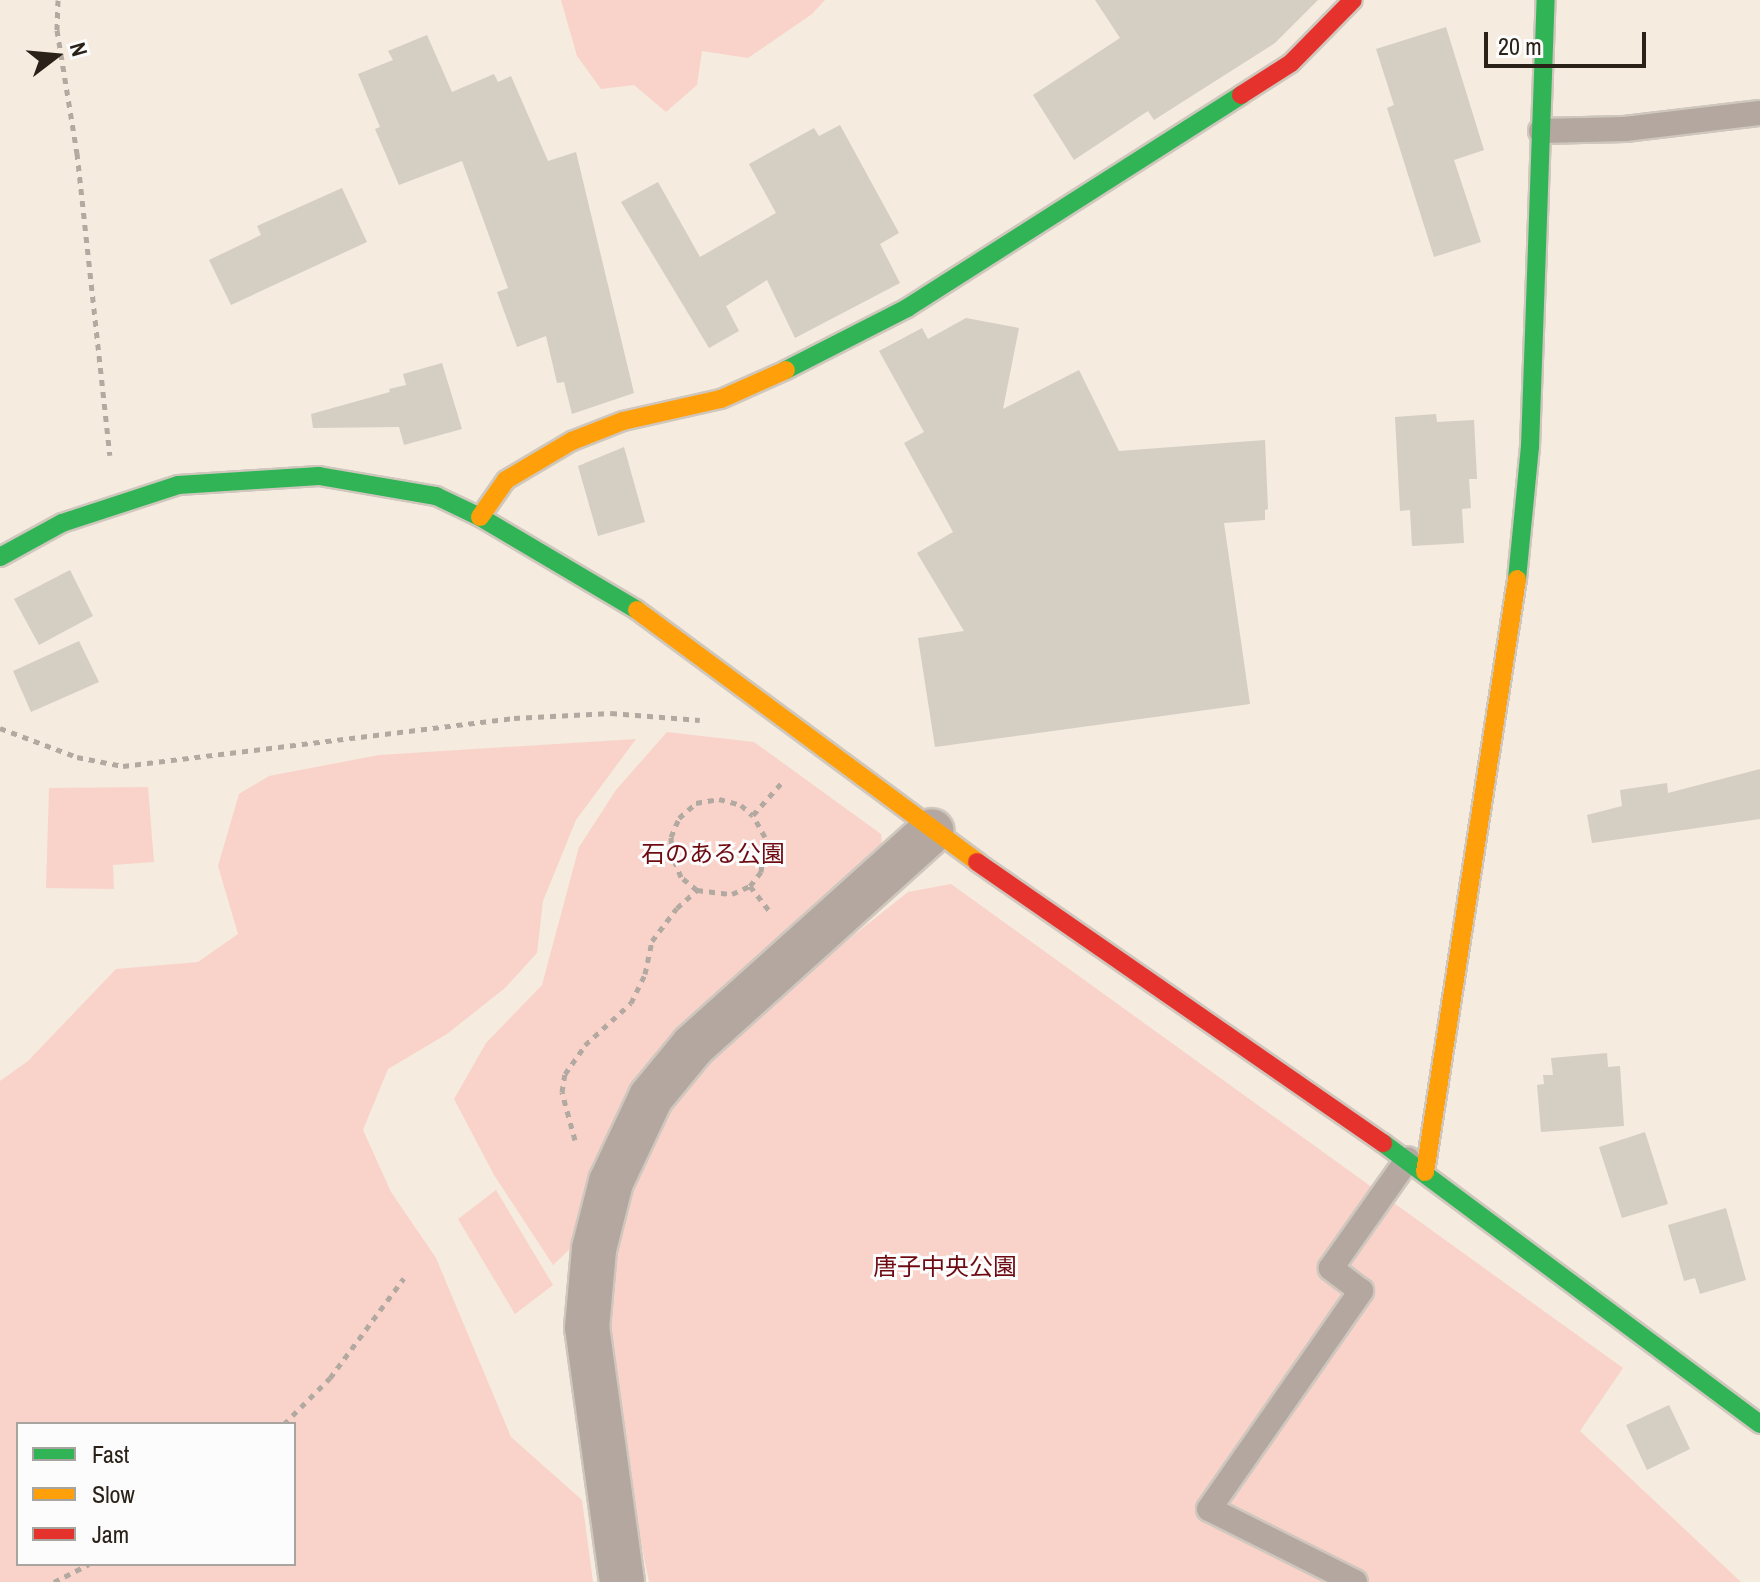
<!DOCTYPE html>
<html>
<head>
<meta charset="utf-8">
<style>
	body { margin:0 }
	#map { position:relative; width:1760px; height:1582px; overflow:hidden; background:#f5ebdf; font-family:"Archivo Narrow","Noto Sans JP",sans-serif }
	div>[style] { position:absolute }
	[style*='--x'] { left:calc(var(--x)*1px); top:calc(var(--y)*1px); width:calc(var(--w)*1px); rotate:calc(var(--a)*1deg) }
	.green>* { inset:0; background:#f9d3ca }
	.building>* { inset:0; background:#d5cec3 }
	.path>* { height:5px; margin-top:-2.5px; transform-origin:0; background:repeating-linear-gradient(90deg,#b2a9a1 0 6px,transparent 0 12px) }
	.roads { filter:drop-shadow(2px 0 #cfc7bd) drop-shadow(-2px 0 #cfc7bd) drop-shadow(0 2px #cfc7bd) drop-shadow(0 -2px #cfc7bd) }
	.lane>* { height:24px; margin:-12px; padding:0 12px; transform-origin:12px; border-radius:12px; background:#b3a7a0 }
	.street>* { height:44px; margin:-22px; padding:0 22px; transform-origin:22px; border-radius:22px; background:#b3a7a0 }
	.fast>* { height:18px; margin:-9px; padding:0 9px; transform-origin:9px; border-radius:9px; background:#30b455 }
	.slow>* { height:18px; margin:-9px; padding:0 9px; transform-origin:9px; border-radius:9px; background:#ff9f0a }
	.jam>* { height:18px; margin:-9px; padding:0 9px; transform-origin:9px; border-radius:9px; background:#e5322d }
	span { translate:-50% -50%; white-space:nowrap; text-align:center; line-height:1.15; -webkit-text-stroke:6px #fcfcfc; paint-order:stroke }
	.park-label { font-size:24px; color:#6e0a11 }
	.legend { position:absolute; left:16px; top:1422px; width:280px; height:144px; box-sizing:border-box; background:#fcfcfc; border:2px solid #a8a5a1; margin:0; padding:10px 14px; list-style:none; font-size:24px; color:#2a2218 }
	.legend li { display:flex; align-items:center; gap:16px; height:40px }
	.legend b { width:40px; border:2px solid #a8a5a1 }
	.north { position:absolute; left:16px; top:16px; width:80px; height:80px; -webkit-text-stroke:6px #fcfcfc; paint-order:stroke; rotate:74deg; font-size:22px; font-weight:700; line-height:32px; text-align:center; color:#2a2218 }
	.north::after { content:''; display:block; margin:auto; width:28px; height:36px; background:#2a2218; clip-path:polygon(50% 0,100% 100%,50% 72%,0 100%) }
	.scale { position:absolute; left:1484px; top:32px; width:162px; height:36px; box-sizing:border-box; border:4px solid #2a2218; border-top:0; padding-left:10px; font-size:24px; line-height:28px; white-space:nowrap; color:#2a2218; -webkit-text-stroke:6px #fcfcfc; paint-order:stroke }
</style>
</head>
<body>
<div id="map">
	<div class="green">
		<div style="clip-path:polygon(561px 0,825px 0,812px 14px,748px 58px,702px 51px,697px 85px,666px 112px,634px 85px,601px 89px,577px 56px)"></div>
		<div style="clip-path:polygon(667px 732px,754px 742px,881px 834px,883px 857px,745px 976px,578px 1223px,572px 1247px,553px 1265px,494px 1175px,454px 1099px,486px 1043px,542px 985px,579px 847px,616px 790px)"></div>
		<div style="clip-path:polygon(evenodd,636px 739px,576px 820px,543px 901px,537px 953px,505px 988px,447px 1034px,388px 1069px,363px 1130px,391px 1192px,436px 1258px,511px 1437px,582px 1500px,593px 1582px,0 1582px,0 1081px,28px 1061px,116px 969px,198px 962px,238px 934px,218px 866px,239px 794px,269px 776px,379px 755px,636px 739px,18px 1424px,294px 1424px,294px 1564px,18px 1564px,18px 1424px)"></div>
		<div style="clip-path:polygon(148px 787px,154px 862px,113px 865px,114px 889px,46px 888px,49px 788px)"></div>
		<div style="clip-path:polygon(951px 884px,1623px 1368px,1580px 1431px,1741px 1582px,649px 1582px,610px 1391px,608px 1265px,637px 1166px,675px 1099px,711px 1054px,753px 1015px,908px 892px)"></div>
		<div style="clip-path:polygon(496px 1190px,553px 1285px,515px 1314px,458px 1219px)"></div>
	</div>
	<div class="building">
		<div style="clip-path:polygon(1095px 0,1318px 0,1275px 43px,1154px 120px,1148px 111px,1074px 160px,1033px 95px,1120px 38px)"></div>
		<div style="clip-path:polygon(1446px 27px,1484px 150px,1454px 160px,1481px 242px,1434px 257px,1387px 108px,1394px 105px,1376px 49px)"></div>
		<div style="clip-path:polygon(427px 35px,452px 92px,494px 74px,498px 82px,511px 76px,548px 161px,576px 152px,634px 393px,572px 414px,564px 382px,557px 383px,546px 336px,517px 347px,497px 292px,508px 288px,462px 161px,399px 185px,375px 129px,380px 127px,358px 74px,393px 60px,388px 51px)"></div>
		<div style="clip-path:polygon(840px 125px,899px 233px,880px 244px,900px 283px,795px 338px,767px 280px,726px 306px,739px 331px,709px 348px,621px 202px,658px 182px,700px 257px,776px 213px,749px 164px,814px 128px,819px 136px)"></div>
		<div style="clip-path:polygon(342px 188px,367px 242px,231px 305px,209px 260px,261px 235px,257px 226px)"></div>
		<div style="clip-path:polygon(966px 318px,1019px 328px,1003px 409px,1079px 370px,1119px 451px,1265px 440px,1268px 509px,1265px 510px,1265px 520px,1224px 523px,1250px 704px,935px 747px,918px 638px,964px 631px,917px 553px,953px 532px,904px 443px,924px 432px,879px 351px,922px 328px,928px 339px)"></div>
		<div style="clip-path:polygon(442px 363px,462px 429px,404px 445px,399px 427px,313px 428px,311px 414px,390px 392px,389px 389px,406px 385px,403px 374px)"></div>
		<div style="clip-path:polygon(1436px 414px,1437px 422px,1474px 420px,1477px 479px,1469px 479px,1471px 508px,1462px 509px,1464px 543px,1412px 546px,1410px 510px,1400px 511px,1395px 417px)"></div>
		<div style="clip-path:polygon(624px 447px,645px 522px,598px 536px,578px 466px)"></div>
		<div style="clip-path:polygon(70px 570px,93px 616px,39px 645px,14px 599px)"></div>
		<div style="clip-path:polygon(79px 641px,99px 682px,31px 712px,13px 671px)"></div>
		<div style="clip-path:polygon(1760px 769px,1760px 819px,1592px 843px,1587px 815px,1622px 806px,1620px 790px,1667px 783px,1668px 793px)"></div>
		<div style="clip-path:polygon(1607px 1053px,1608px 1067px,1620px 1066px,1624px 1126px,1541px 1132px,1537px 1085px,1544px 1084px,1543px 1075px,1553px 1075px,1551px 1058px)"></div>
		<div style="clip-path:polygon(1645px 1132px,1668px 1204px,1622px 1218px,1599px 1147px)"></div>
		<div style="clip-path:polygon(1726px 1208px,1746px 1280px,1700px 1294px,1695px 1278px,1684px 1281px,1668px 1225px)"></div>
		<div style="clip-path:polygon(1669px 1405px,1690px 1449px,1647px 1470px,1626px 1425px)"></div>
	</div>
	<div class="path">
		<div style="--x:58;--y:0;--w:30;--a:92"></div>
		<div style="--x:57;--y:30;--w:125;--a:80.8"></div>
		<div style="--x:77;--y:153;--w:304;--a:83.8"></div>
		<div style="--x:0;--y:728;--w:82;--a:20.6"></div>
		<div style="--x:77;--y:757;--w:47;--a:11.1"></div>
		<div style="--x:123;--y:766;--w:394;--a:-7"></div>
		<div style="--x:514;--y:718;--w:97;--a:-3"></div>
		<div style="--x:611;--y:713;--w:89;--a:4.5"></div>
		<div style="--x:750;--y:886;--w:31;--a:52"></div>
		<div style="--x:697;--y:890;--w:21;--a:-141"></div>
		<div style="--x:681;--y:877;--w:24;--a:-112"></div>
		<div style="--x:672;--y:855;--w:18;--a:-93"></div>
		<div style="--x:671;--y:837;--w:21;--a:-67"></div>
		<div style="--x:679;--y:818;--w:23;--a:-41"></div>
		<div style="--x:696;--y:803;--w:23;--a:-10"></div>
		<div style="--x:719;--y:799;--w:23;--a:15"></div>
		<div style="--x:741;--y:805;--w:15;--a:42"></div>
		<div style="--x:575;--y:1140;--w:50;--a:-105.2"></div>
		<div style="--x:562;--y:1092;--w:18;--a:-81"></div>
		<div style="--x:565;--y:1074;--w:35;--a:-55"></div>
		<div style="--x:585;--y:1045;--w:62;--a:-42.4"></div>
		<div style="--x:631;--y:1003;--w:32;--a:-64"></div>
		<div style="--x:645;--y:974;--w:34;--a:-78"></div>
		<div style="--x:652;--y:941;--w:41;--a:-52.9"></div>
		<div style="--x:677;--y:908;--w:27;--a:-42"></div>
		<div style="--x:697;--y:890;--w:35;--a:7"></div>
		<div style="--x:732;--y:894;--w:20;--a:-24"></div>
		<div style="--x:750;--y:886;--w:18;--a:-52"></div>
		<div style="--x:761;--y:872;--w:35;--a:-83"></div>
		<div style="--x:765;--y:837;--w:25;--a:-119"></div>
		<div style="--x:753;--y:815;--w:48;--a:-48.4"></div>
		<div style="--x:284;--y:1424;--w:65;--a:-45"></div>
		<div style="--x:330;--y:1378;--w:124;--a:-53.5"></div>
		<div style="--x:54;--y:1582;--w:39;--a:-27"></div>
	</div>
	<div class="roads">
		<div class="lane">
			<div style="--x:1541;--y:131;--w:84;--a:-1.4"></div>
			<div style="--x:1625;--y:129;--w:136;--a:-6.8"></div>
			<div style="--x:1355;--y:1582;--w:163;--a:-153.4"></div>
			<div style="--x:1209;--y:1509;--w:266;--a:-55.1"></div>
			<div style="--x:1361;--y:1291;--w:38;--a:-143"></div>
			<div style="--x:1331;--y:1268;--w:133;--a:-54.8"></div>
		</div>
		<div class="street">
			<div style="--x:622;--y:1582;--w:256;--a:-97.8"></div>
			<div style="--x:587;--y:1328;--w:79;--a:-84.9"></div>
			<div style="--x:594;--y:1249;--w:69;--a:-75.8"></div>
			<div style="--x:611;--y:1182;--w:94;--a:-64.8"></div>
			<div style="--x:651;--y:1097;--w:66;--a:-50.5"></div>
			<div style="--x:693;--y:1046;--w:321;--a:-42"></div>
		</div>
		<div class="fast">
			<div style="--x:786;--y:370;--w:136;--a:-27.1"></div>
			<div style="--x:907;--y:308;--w:396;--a:-32.5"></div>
			<div style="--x:0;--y:557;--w:71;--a:-28.7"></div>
			<div style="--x:62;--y:523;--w:122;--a:-18.1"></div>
			<div style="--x:178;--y:485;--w:141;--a:-3.7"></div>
			<div style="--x:319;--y:476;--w:119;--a:9.7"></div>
			<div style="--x:436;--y:496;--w:49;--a:25.5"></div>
			<div style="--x:480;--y:517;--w:182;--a:30.6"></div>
			<div style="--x:1517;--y:579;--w:133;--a:-84.4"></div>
			<div style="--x:1530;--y:447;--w:447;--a:-88"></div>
			<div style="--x:1383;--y:1143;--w:470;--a:36.7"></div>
		</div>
		<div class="slow">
			<div style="--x:480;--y:517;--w:45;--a:-54.9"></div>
			<div style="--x:506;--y:480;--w:77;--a:-30.6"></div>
			<div style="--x:572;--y:441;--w:55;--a:-21.4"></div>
			<div style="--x:623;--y:421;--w:100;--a:-12.7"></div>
			<div style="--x:721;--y:399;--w:71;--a:-24"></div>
			<div style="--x:637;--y:610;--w:423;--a:36.5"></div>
			<div style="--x:1425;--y:1172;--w:600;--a:-81.18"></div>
		</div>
		<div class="jam">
			<div style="--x:1241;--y:95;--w:59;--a:-32.6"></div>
			<div style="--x:1291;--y:63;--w:88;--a:-45.5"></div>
			<div style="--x:977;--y:862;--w:494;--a:34.7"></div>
		</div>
	</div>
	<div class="park-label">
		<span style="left:713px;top:854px">石のある公園</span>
		<span style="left:945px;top:1267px">唐子中央公園</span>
	</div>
	<ul class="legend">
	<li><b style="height:10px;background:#30b455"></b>Fast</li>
	<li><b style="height:10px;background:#ff9f0a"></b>Slow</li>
	<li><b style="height:10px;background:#e5322d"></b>Jam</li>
	</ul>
	<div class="north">N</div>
	<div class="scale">20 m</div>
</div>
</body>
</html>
